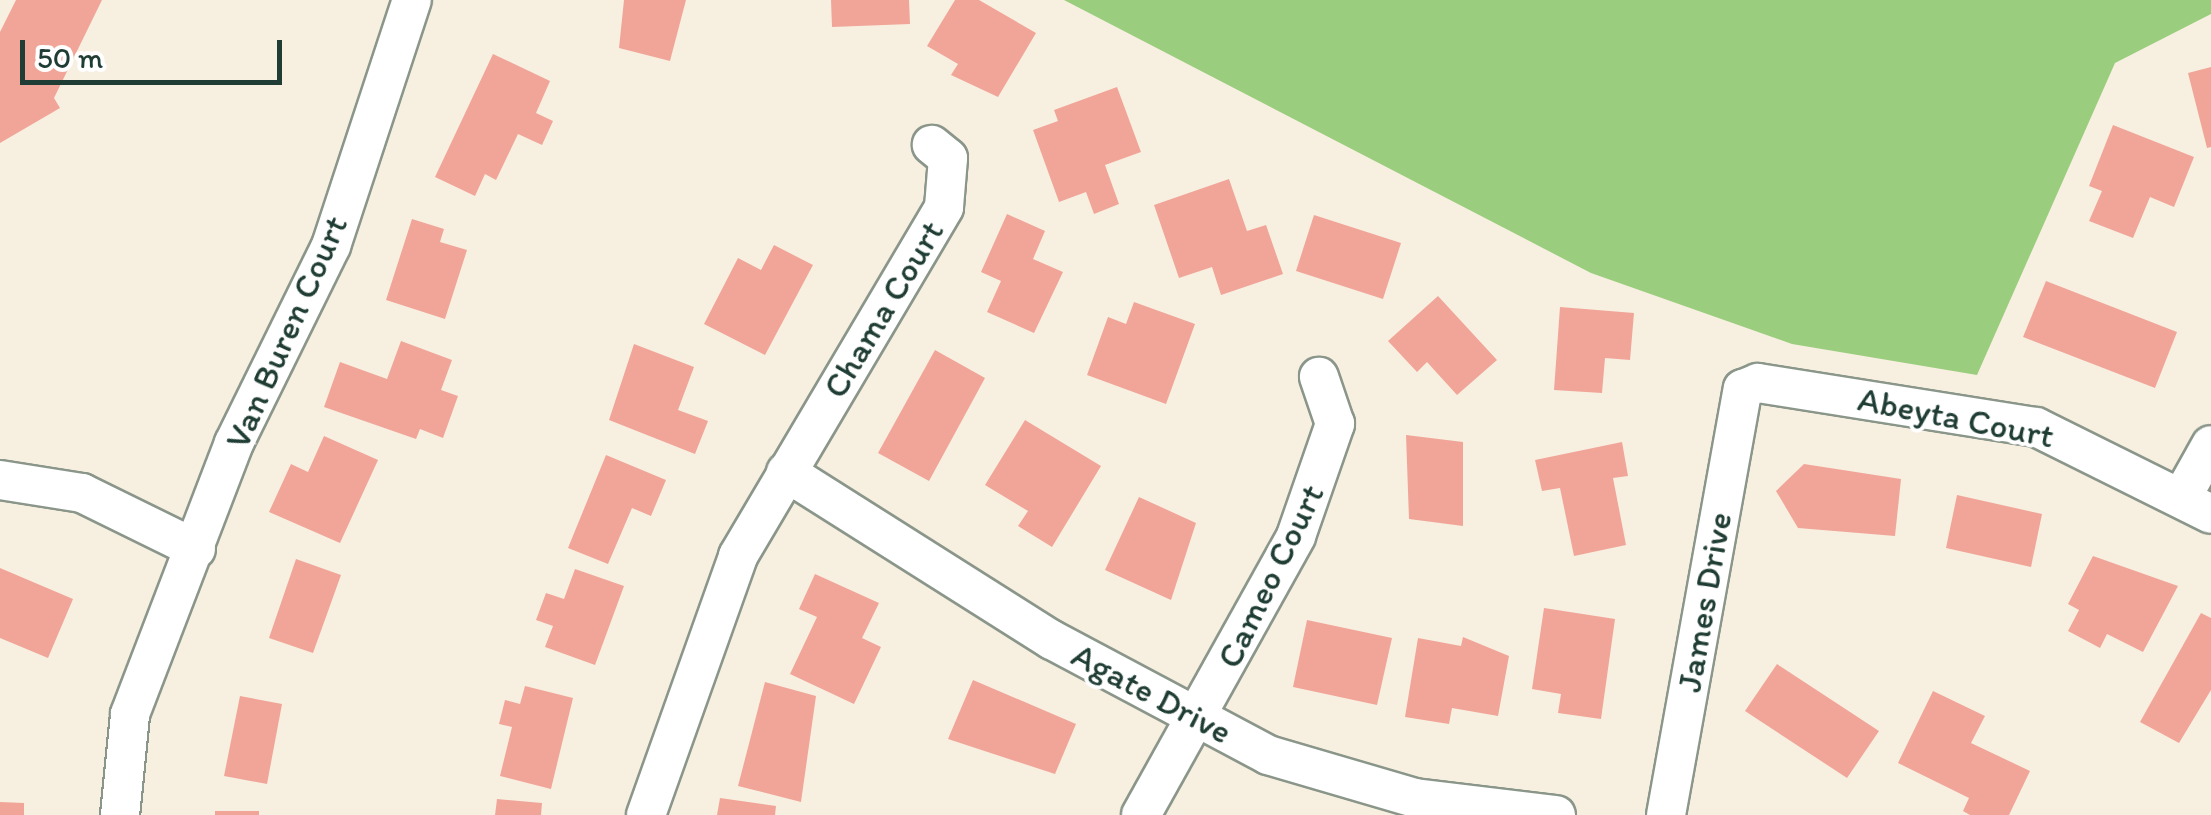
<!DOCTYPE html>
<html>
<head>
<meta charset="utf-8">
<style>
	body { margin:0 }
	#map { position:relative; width:2211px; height:815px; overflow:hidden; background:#f7f0e0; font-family:Itim,sans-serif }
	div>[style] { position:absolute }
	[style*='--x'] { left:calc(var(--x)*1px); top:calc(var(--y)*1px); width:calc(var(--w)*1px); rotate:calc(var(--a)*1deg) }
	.green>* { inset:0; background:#9acd7d }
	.building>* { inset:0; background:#f1a599 }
	.roads { filter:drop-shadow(2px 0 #8b968a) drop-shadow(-2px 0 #8b968a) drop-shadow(0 2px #8b968a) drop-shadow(0 -2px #8b968a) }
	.street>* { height:38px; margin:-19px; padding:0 19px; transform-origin:19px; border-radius:19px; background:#fff }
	span { translate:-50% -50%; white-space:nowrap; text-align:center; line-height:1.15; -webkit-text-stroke:8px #fff; paint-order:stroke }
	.street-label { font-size:35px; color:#1f3d34 }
	.scale { position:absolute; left:20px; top:40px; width:262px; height:45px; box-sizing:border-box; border:5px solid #1f3d34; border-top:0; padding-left:12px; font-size:30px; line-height:35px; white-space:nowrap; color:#1f3d34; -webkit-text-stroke:8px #fff; paint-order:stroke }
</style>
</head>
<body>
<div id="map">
	<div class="green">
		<div style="clip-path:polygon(1064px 0,2211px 0,2211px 14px,2115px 63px,1977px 375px,1792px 344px,1591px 273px)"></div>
	</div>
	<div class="building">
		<div style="clip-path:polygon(16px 0,102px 0,54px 98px,60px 108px,0 143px,0 32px)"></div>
		<div style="clip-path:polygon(624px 0,686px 0,670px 61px,619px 48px)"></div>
		<div style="clip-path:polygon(831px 0,909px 0,910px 24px,832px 27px)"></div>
		<div style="clip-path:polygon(955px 0,979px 0,1036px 33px,998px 97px,951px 75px,958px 64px,927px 46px)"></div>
		<div style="clip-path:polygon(493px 54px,550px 81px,536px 113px,553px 121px,542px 145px,518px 134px,496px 180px,485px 174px,475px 196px,435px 177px)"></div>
		<div style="clip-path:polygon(2211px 67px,2211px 147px,2207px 148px,2188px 73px)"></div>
		<div style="clip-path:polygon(1117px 87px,1141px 152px,1105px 165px,1119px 204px,1094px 214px,1086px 192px,1059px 202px,1033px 130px,1058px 121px,1054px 110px)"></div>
		<div style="clip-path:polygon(2113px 125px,2194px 157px,2174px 207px,2150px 197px,2133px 238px,2089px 221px,2102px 191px,2089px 186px)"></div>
		<div style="clip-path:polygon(1229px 179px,1247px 231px,1266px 225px,1283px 274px,1221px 295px,1212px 267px,1179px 278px,1154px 205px)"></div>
		<div style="clip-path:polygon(1007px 214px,1045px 231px,1033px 259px,1063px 272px,1034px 333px,987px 312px,1001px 281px,981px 272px)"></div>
		<div style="clip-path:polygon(1314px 215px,1401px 243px,1383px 299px,1296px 271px)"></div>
		<div style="clip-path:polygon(412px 219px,444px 229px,440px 242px,467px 250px,445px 319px,386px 300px)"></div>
		<div style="clip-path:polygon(774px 245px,813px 265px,765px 355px,704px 324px,738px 258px,761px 270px)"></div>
		<div style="clip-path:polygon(2046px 281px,2177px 332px,2155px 388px,2023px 337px)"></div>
		<div style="clip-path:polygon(1438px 296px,1497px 360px,1457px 395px,1427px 362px,1417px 372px,1388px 341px)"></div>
		<div style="clip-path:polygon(1134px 302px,1195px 324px,1166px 404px,1087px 375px,1108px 317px,1126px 324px)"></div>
		<div style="clip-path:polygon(1560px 307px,1634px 313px,1630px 360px,1605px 358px,1602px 393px,1554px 390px)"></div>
		<div style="clip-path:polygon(401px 341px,452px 360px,441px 390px,458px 396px,443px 438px,420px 429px,416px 439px,324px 407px,340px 362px,387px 379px)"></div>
		<div style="clip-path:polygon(634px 344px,694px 367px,678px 410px,708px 421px,695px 454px,609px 420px)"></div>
		<div style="clip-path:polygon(935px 350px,985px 378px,929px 481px,878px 453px)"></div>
		<div style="clip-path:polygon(1025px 420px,1101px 466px,1052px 547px,1018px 526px,1028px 511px,985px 485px)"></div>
		<div style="clip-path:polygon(1406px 435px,1463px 442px,1463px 526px,1409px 519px)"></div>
		<div style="clip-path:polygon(324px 436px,378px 460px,340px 543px,269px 512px,291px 464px,308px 472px)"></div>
		<div style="clip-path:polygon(1622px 442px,1628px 476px,1613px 478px,1626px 545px,1574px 556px,1560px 488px,1542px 491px,1535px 460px)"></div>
		<div style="clip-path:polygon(606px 455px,666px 480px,651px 516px,632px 508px,608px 564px,568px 548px)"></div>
		<div style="clip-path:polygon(1804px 464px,1901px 479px,1895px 536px,1798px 528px,1776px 491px)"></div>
		<div style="clip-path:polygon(1957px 495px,2042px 514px,2031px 567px,1946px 548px)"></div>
		<div style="clip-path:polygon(1139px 497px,1196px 523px,1171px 600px,1105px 570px)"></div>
		<div style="clip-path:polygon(2093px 556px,2178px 586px,2143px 652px,2107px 634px,2100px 648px,2068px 631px,2079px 610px,2068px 604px)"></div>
		<div style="clip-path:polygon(296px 559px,341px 575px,313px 653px,269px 638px)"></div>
		<div style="clip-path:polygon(0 568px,73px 599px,48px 658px,0 638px)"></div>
		<div style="clip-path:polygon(575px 569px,624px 586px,595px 665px,545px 647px,553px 626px,536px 620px,546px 593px,564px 599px)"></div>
		<div style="clip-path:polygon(815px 574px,879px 603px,862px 638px,881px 647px,854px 704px,790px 674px,817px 617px,799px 609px)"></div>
		<div style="clip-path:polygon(1544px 608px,1615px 619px,1601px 719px,1558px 713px,1561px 694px,1532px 689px)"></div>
		<div style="clip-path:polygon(2201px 613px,2211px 618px,2211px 690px,2179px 743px,2140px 722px)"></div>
		<div style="clip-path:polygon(1307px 620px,1392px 638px,1377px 705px,1293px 687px)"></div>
		<div style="clip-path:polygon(1463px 637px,1509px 656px,1498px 716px,1452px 708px,1449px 724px,1405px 717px,1418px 638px,1461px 646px)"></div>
		<div style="clip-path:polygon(1777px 664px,1879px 731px,1847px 778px,1745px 711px)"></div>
		<div style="clip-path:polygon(973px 680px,1076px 724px,1055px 774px,948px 739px)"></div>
		<div style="clip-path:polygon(765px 682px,816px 696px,801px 802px,738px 786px)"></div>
		<div style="clip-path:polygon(525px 686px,573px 698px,551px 789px,500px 776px,512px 727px,499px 724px,505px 700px,520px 704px)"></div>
		<div style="clip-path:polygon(1933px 691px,1985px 716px,1971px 743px,2030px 771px,2009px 815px,1970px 815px,1963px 811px,1969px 798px,1898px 763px)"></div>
		<div style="clip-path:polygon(240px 696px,282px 704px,267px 784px,224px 776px)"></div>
		<div style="clip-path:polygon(720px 798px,776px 806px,775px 815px,717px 815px)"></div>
		<div style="clip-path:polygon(497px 799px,542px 803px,541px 815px,495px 815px)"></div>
		<div style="clip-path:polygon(0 802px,24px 803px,24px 815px,0 815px)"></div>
		<div style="clip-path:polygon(215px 811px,259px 811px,259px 815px,215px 815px)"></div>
	</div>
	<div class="roads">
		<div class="street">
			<div style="--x:786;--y:472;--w:315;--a:32.3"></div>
			<div style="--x:1052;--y:640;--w:245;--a:28"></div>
			<div style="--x:1268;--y:755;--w:153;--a:16.3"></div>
			<div style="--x:1415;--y:798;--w:142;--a:6.9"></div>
			<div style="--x:0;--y:480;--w:83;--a:9"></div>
			<div style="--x:82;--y:493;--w:127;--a:26.2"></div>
			<div style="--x:2183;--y:495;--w:57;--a:-60.8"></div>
			<div style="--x:120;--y:815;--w:101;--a:-84.3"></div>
			<div style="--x:130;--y:714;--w:290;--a:-69"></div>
			<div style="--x:234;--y:443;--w:220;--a:-63.8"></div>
			<div style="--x:331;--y:246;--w:259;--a:-71.8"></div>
			<div style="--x:646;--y:815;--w:275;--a:-70.4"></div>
			<div style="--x:738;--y:556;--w:405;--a:-59.4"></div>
			<div style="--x:944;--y:207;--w:49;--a:-85.3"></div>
			<div style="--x:948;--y:158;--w:21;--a:-141"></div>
			<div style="--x:1141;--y:815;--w:319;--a:-60.9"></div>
			<div style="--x:1296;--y:536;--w:119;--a:-70.8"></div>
			<div style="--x:1335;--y:424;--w:50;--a:-108.8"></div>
			<div style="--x:1666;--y:815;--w:433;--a:-79.8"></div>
			<div style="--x:1743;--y:389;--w:16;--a:-22"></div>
			<div style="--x:1758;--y:383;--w:281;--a:9"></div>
			<div style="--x:2036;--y:427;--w:195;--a:26.4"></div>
		</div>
	</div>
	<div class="street-label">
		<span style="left:883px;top:309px;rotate:-59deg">Chama Court</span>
		<span style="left:286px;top:332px;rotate:-66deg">Van Buren Court</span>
		<span style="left:1956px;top:417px;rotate:11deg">Abeyta Court</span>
		<span style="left:1270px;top:576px;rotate:-64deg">Cameo Court</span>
		<span style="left:1704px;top:602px;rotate:-80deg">James Drive</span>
		<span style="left:1152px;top:693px;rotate:28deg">Agate Drive</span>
	</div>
	<div class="scale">50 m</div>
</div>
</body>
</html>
